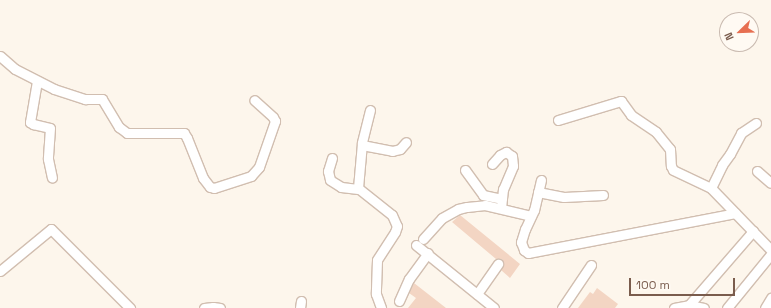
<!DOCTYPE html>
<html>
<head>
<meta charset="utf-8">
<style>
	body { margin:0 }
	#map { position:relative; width:771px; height:308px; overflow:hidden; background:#fdf6ec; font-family:"Space Grotesk",sans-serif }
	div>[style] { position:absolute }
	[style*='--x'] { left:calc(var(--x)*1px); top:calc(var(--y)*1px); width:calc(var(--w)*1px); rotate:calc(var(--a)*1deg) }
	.building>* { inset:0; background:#f3d5c3 }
	.roads { filter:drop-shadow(1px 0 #d1beb0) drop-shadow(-1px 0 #d1beb0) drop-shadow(0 1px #d1beb0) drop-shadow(0 -1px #d1beb0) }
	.minor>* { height:9px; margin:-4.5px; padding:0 4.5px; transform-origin:4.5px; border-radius:4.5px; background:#fff }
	span { translate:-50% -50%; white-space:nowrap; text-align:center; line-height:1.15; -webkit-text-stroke:3.5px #fffaf3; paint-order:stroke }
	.north { position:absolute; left:719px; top:12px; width:40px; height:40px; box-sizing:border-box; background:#fffaf3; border:1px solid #cabbb1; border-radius:50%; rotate:247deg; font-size:11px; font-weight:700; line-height:16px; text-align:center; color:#7a5c4d }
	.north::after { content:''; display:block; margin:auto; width:14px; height:18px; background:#e76f51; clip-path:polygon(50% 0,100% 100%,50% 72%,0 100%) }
	.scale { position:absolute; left:629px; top:278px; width:106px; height:18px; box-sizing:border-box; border:2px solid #7a5c4d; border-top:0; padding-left:5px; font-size:12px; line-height:14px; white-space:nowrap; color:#7a5c4d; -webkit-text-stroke:3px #fffaf3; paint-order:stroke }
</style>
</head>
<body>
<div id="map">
	<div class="building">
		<div style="clip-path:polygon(460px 215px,520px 264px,510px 278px,501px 270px,504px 264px,502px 259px,496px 259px,452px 222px)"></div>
		<div style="clip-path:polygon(414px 283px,446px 308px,408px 308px,416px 298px,409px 293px)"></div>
		<div style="clip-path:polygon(597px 288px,618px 304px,615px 308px,578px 308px,590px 292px,593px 294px)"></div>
	</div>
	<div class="roads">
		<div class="minor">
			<div style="--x:0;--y:56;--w:20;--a:41"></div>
			<div style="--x:15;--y:69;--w:44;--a:27.1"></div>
			<div style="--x:54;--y:89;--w:33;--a:18"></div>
			<div style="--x:85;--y:99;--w:17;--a:0"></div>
			<div style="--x:102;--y:99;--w:33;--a:59"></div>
			<div style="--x:119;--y:127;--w:10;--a:37"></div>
			<div style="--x:127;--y:133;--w:57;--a:0"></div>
			<div style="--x:184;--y:133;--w:6;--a:59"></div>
			<div style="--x:187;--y:138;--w:43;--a:68.2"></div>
			<div style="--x:203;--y:178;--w:11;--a:52"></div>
			<div style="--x:210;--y:187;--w:4;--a:14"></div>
			<div style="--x:214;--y:188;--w:39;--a:-18"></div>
			<div style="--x:251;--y:176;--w:12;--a:-48"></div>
			<div style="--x:259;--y:167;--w:49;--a:-70.8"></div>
			<div style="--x:275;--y:121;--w:4;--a:-117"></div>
			<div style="--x:273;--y:117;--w:25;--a:-138"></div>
			<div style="--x:37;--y:81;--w:42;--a:99.7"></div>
			<div style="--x:30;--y:122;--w:4;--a:34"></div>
			<div style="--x:33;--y:124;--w:17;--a:13"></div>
			<div style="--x:50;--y:128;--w:31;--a:94"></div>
			<div style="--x:48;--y:159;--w:19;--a:78"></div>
			<div style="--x:370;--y:110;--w:34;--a:104"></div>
			<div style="--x:362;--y:143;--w:45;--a:95.1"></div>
			<div style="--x:358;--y:188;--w:43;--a:38.5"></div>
			<div style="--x:392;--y:215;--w:12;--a:66"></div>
			<div style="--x:397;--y:226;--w:6;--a:108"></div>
			<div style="--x:395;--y:232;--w:33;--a:123"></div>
			<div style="--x:377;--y:260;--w:34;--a:92"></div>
			<div style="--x:376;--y:294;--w:15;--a:70"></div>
			<div style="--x:558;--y:120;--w:66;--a:-16.8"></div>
			<div style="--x:621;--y:101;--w:17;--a:54"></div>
			<div style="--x:631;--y:115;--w:30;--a:34"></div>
			<div style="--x:656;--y:132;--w:22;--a:51"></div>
			<div style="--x:670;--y:149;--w:17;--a:87"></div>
			<div style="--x:671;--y:166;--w:4;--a:63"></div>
			<div style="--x:673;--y:170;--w:42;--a:25.3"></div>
			<div style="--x:711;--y:188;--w:86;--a:45.9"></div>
			<div style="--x:362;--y:145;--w:31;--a:11"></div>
			<div style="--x:392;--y:151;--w:8;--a:-14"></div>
			<div style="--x:400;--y:149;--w:9;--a:-49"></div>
			<div style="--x:332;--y:158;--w:14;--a:107"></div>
			<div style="--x:328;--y:171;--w:9;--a:77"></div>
			<div style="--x:330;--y:180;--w:13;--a:32"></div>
			<div style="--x:341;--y:187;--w:17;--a:7"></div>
			<div style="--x:492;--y:164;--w:12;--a:-48"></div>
			<div style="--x:500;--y:155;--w:7;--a:-27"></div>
			<div style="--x:506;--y:152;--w:7;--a:34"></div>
			<div style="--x:512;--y:156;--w:10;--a:84"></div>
			<div style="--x:513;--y:166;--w:25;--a:113"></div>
			<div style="--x:503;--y:189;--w:19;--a:96"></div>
			<div style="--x:465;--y:170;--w:31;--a:54"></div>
			<div style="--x:483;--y:195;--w:19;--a:12"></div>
			<div style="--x:757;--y:171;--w:18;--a:41"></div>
			<div style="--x:541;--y:180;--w:31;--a:103"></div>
			<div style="--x:534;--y:210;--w:21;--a:115"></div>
			<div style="--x:525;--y:229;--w:14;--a:107"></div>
			<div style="--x:521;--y:242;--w:9;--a:69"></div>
			<div style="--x:524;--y:250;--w:5;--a:37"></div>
			<div style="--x:528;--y:253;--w:211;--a:-10.9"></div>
			<div style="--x:711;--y:188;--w:25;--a:-64"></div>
			<div style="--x:722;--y:165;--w:14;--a:-54"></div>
			<div style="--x:730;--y:154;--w:24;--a:-62"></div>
			<div style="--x:741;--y:133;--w:18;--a:-34"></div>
			<div style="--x:538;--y:192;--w:26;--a:11"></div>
			<div style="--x:564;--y:197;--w:39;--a:-3"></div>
			<div style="--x:423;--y:239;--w:28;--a:-48"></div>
			<div style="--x:442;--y:218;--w:18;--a:-29"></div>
			<div style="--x:458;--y:209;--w:9;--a:-13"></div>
			<div style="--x:467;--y:207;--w:18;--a:-6"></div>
			<div style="--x:485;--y:205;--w:47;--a:13.4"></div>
			<div style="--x:416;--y:245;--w:100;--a:38.9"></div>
			<div style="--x:0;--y:271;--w:66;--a:-39.5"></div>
			<div style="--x:51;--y:229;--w:112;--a:45"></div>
			<div style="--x:477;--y:294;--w:37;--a:-55"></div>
			<div style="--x:399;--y:301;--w:24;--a:-66"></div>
			<div style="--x:409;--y:279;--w:32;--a:-54"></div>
			<div style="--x:689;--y:305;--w:98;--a:-49.1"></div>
			<div style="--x:204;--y:308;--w:9;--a:-6"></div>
			<div style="--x:213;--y:307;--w:7;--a:8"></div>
			<div style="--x:300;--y:308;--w:7;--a:-82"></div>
			<div style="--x:562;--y:308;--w:52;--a:-56"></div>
			<div style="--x:674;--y:308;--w:15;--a:-11"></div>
			<div style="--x:689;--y:305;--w:15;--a:11"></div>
			<div style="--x:727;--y:308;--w:70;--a:-50.8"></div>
			<div style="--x:765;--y:308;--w:12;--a:-59"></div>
		</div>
	</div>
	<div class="north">N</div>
	<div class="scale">100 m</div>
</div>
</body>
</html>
